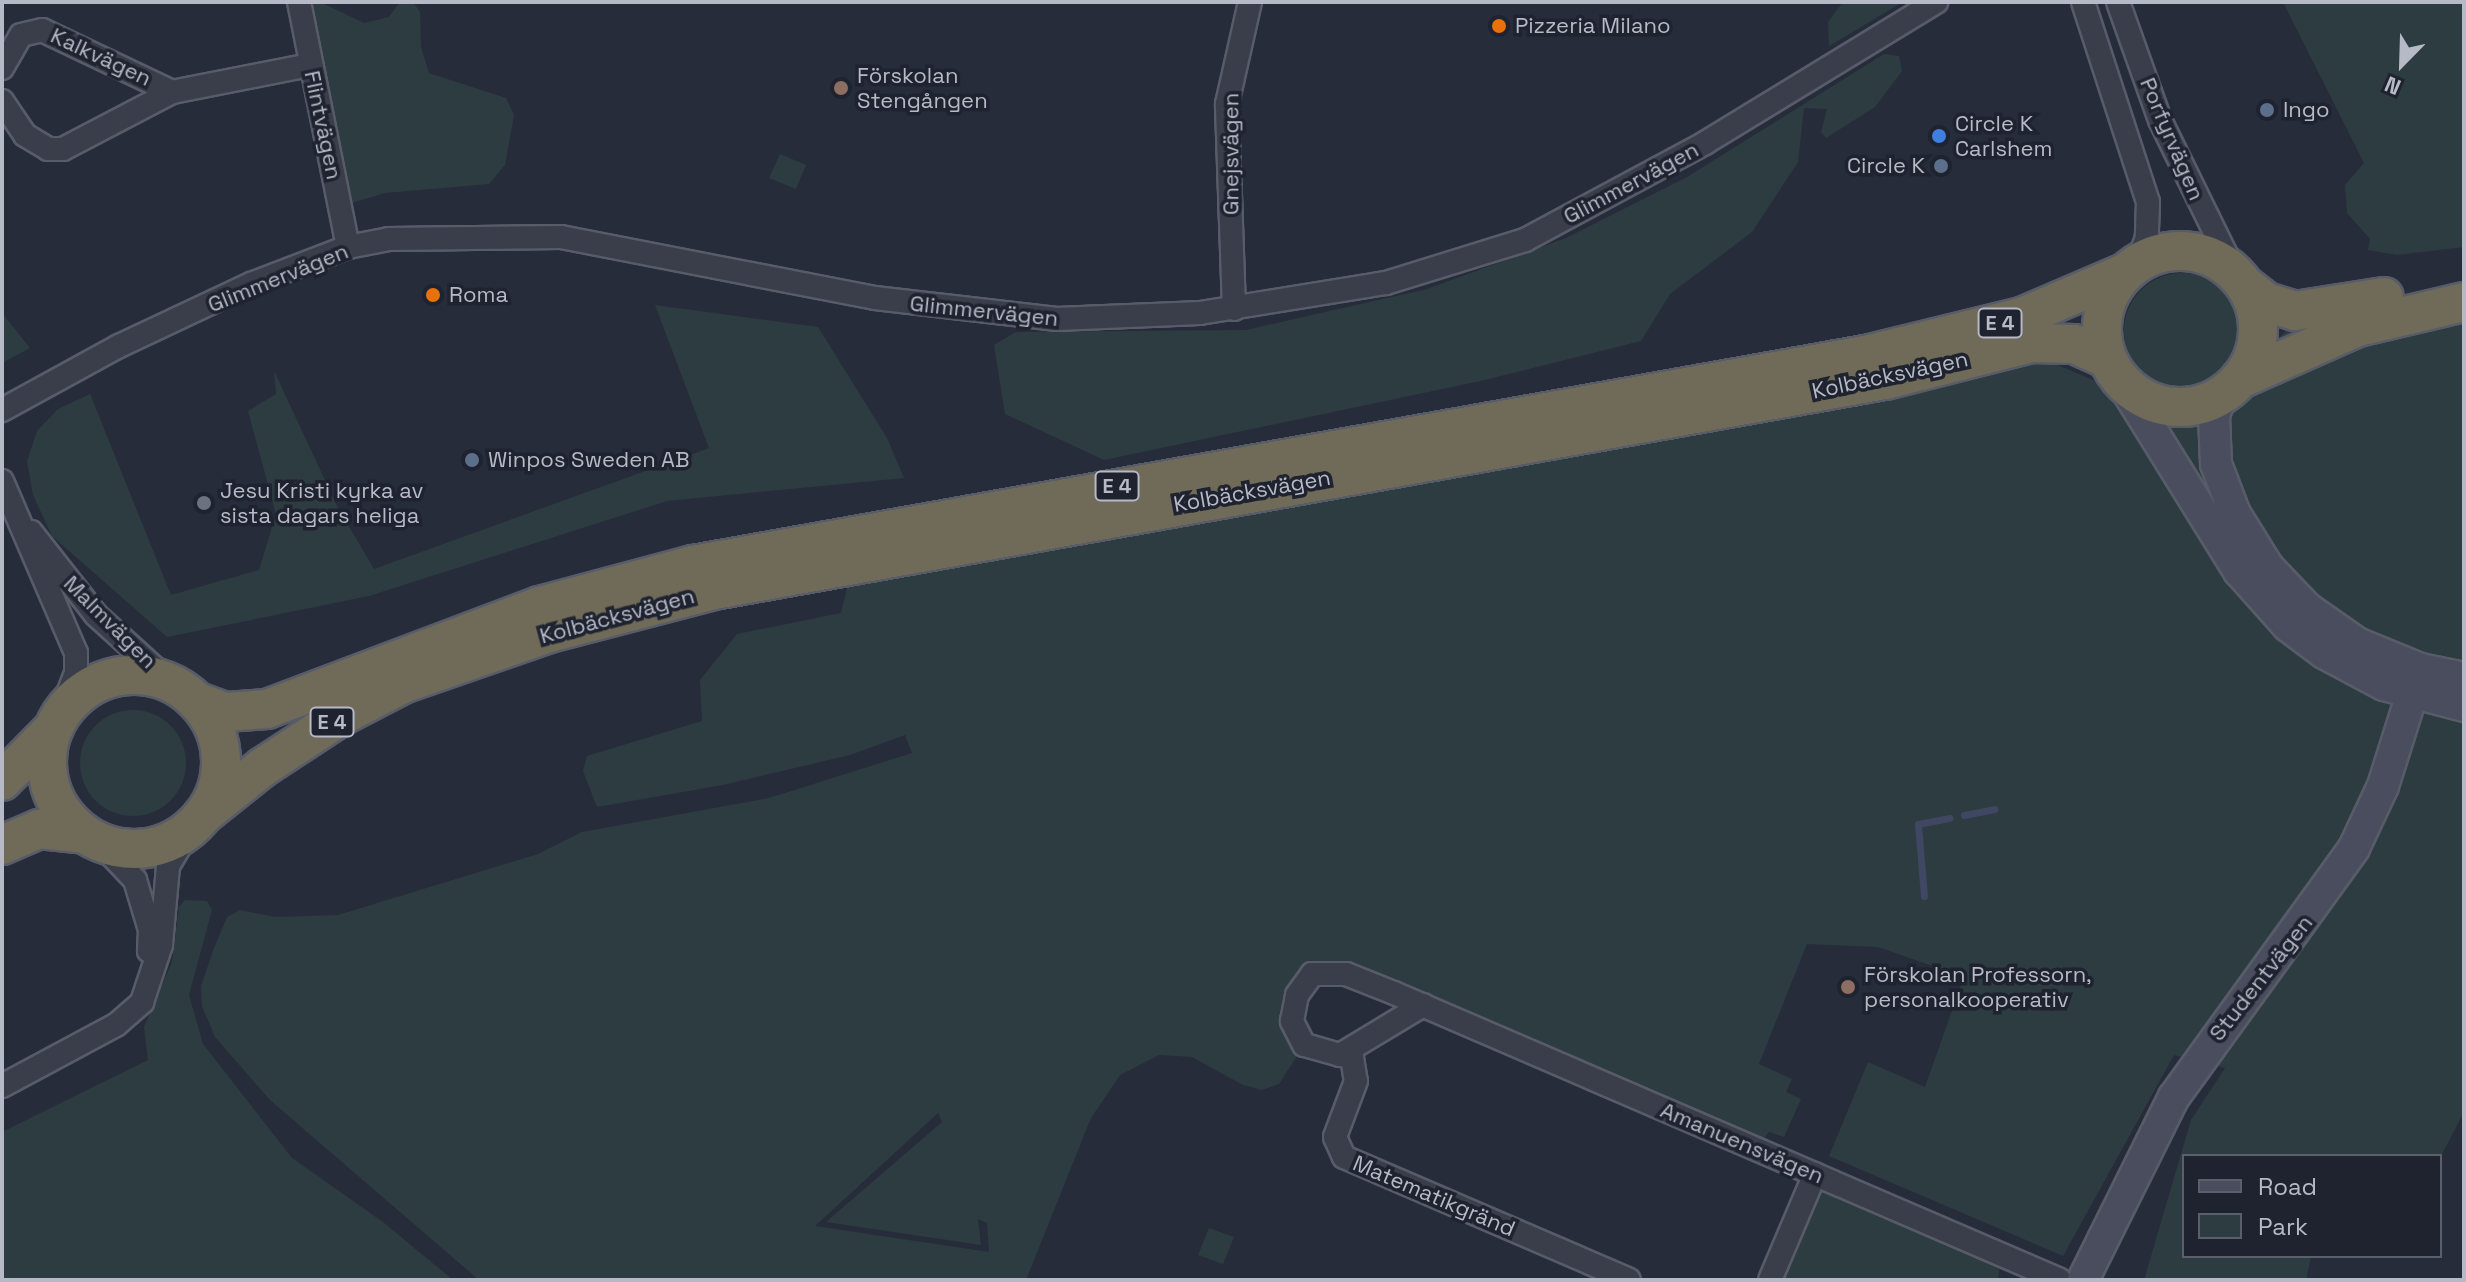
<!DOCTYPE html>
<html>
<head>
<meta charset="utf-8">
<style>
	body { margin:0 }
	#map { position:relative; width:2466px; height:1282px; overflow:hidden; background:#272c3b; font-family:"Space Grotesk",sans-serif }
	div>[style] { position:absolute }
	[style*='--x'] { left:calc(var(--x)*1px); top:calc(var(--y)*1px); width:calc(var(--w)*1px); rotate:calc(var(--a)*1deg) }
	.green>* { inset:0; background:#2d3c40 }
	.round { border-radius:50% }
	.stream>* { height:7px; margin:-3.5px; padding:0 3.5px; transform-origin:3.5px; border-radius:3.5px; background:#3f4762 }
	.roads { filter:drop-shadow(2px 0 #585c69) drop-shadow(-2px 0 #585c69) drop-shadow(0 2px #585c69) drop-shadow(0 -2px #585c69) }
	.street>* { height:22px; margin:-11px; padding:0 11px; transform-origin:11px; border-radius:11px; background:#3a3e4b }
	.secondary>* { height:30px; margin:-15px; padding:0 15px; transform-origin:15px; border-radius:15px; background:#494d5e }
	.highway>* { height:38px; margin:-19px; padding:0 19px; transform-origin:19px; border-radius:19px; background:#706b58 }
	.highway>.ring { margin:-19px; padding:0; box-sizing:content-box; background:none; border:38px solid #706b58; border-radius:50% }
	.dots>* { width:22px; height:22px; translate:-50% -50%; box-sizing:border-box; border:4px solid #1f2330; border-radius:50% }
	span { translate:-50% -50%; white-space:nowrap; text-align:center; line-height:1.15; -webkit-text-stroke:7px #1f2330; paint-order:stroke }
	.shield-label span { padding:2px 6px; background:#1f2330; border:2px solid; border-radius:6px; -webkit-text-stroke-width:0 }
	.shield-label { font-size:20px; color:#b6bac7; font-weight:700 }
	.poi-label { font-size:22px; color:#b6bac7 }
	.left { translate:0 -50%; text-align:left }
	.right { translate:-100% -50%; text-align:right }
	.street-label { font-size:22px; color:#b6bac7 }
	.frame { position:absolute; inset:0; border:4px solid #b6bac7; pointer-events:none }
	.legend { position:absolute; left:2182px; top:1154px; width:260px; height:104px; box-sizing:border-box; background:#1f2330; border:2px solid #5b5f6c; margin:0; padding:10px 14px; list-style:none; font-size:24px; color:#b6bac7 }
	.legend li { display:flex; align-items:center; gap:16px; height:40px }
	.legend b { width:40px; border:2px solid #5b5f6c }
	.north { position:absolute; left:2362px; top:24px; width:80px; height:80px; -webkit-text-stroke:6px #1f2330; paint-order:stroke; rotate:203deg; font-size:22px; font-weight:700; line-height:32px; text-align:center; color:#b6bac7 }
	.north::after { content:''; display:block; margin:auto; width:28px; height:36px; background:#b6bac7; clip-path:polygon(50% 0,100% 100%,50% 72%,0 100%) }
</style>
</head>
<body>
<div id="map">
	<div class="green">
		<div style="clip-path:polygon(299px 2px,320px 2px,364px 23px,389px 17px,400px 2px,414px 3px,420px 12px,421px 47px,429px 73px,506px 98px,514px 115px,505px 165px,489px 184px,385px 193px,341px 206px)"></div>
		<div style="clip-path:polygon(1843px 2px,1903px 2px,1829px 46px,1828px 22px)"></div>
		<div style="clip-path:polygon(2283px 2px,2464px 2px,2464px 247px,2397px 255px,2368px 250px,2370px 239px,2347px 213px,2345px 185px,2364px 163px)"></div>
		<div style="clip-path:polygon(1884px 54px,1899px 56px,1902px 71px,1875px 107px,1826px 138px,1821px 132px,1827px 109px,1804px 108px,1798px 162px,1752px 232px,1670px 294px,1641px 341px,1485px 380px,1104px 460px,1005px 414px,994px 345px,1016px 332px,1246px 330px,1427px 289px,1566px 238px,1687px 177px)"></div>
		<div style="clip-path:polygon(780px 154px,806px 165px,796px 189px,769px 178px)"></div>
		<div class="round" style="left:2124px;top:273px;width:116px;height:116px"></div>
		<div style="clip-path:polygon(655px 305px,818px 327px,887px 438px,904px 478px,667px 501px,369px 596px,167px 637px,52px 536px,33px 495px,27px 461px,37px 431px,58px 409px,90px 394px,171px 595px,259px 570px,276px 514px,248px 411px,276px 394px,274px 371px,338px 508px,374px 569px,709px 448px)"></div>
		<div style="clip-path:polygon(evenodd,2464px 310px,2464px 1112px,2440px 1158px,2184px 1156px,2184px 1256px,2311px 1256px,2306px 1280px,2144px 1280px,2191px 1120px,2225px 1068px,2174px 1055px,2063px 1256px,1829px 1156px,1868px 1062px,1925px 1087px,1964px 977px,1878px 947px,1807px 944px,1759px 1064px,1792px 1079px,1786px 1092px,1801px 1099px,1784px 1137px,1769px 1132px,1756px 1149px,1327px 971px,1297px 995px,1304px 1045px,1279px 1084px,1262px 1090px,1243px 1085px,1192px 1057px,1159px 1055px,1120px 1075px,1091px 1118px,1026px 1280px,479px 1280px,270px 1100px,215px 1037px,202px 1006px,201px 986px,214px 948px,227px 917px,240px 910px,275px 917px,338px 915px,538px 854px,582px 832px,769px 798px,912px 753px,905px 735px,850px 755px,723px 785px,597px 807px,583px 771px,587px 756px,702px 721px,700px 680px,737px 634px,841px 613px,848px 584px,2039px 357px,2133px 397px,2221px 396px,2286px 331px,2464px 310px,938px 1113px,942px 1122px,826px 1222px,981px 1245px,978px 1219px,987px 1223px,989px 1252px,815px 1226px,938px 1113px)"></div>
		<div style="clip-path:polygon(2px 313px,30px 348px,2px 363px)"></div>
		<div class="round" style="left:80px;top:710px;width:106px;height:106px"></div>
		<div style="clip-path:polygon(185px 900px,207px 901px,212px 910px,189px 995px,203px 1044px,292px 1158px,383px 1222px,453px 1280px,2px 1280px,2px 1132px,148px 1060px,144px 1027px,172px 962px,179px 907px)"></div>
		<div style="clip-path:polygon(1815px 1174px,2001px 1255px,1998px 1280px,1770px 1280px)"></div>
		<div style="clip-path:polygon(1209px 1228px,1234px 1237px,1223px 1264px,1198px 1255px)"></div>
	</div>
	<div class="stream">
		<div style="--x:1964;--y:815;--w:31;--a:-11"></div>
		<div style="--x:1924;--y:896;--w:72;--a:-94.8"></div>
		<div style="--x:1918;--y:824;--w:32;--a:-11"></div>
	</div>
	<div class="roads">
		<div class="street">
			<div style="--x:299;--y:2;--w:250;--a:78.7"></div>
			<div style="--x:2083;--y:2;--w:210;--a:72"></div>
			<div style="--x:2148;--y:202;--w:36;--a:92"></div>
			<div style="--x:2147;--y:238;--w:26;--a:111"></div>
			<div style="--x:2118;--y:2;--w:125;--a:70.4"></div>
			<div style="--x:2160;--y:120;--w:170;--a:63.9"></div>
			<div style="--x:2;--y:68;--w:38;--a:-60"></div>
			<div style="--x:21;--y:35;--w:22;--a:-13"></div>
			<div style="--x:42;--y:30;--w:144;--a:25.5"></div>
			<div style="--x:2;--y:101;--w:41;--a:55.9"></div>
			<div style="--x:25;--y:135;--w:27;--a:31"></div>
			<div style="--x:48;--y:149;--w:15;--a:0"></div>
			<div style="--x:63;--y:149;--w:123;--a:-27.6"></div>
			<div style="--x:172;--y:92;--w:141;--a:-11.1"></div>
			<div style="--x:1234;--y:309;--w:205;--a:-92"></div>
			<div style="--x:1227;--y:104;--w:105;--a:-77.3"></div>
			<div style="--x:2;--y:410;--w:133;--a:-28.7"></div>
			<div style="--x:119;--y:346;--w:146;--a:-25.2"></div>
			<div style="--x:251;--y:284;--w:104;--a:-20.9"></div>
			<div style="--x:348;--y:247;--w:42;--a:-11"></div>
			<div style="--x:389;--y:239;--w:172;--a:-0.7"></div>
			<div style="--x:561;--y:237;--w:320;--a:11"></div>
			<div style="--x:875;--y:298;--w:183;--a:6.6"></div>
			<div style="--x:1057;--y:319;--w:143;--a:-2.4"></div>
			<div style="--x:1200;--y:313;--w:188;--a:-9.2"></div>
			<div style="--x:1386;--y:283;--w:145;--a:-17.2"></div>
			<div style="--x:1525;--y:240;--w:204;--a:-28.3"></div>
			<div style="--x:1705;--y:143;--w:271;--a:-31.4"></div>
			<div style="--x:2;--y:481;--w:187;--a:66.7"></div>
			<div style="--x:76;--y:653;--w:20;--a:90"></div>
			<div style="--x:76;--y:673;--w:45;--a:110.9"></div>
			<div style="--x:31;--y:532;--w:105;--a:51.9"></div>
			<div style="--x:96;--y:615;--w:101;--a:42.2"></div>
			<div style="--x:98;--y:841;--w:54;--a:46.5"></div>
			<div style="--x:135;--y:880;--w:52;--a:73.3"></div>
			<div style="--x:150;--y:930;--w:21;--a:93"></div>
			<div style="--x:1423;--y:1005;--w:97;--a:148.9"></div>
			<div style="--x:1340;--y:1055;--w:37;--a:-164"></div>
			<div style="--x:1304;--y:1045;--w:27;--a:-117"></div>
			<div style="--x:1292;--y:1021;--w:26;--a:-79"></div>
			<div style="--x:1297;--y:995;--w:26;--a:-54"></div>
			<div style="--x:1312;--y:974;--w:34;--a:0"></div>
			<div style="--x:1346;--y:974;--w:52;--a:21.6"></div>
			<div style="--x:1394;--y:993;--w:725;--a:23.31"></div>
			<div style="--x:1351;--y:1051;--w:30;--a:81"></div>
			<div style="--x:1356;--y:1081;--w:60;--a:110.6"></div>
			<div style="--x:1335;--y:1137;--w:22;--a:66"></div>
			<div style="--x:1344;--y:1157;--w:310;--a:23.3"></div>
			<div style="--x:2;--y:1086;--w:129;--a:-28.2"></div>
			<div style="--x:116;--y:1025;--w:35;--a:-41"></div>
			<div style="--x:142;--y:1002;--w:60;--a:-71.6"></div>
			<div style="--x:161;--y:945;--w:79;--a:-84.9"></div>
			<div style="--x:168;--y:866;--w:43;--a:-59.3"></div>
			<div style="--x:1770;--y:1280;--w:115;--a:-67"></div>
		</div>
		<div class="secondary">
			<div style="--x:2121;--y:381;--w:224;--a:58.2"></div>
			<div style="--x:2239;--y:571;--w:74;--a:48.3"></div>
			<div style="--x:2288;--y:626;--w:45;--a:36.9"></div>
			<div style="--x:2324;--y:653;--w:68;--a:28.1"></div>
			<div style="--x:2384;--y:685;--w:83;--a:14.7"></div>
			<div style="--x:2221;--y:396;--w:20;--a:110"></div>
			<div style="--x:2214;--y:415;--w:49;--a:87.7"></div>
			<div style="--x:2216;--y:464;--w:53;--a:69.2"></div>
			<div style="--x:2235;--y:514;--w:62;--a:58.1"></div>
			<div style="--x:2268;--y:567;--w:57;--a:46.4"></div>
			<div style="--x:2307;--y:608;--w:61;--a:35"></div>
			<div style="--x:2357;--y:643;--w:68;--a:22.4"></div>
			<div style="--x:2420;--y:669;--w:45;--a:11.6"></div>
			<div style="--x:2083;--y:1280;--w:204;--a:-63.6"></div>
			<div style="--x:2174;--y:1097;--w:307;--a:-54.1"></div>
			<div style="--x:2354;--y:848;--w:68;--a:-64.9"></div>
			<div style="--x:2383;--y:786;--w:123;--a:-72.5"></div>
		</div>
		<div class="highway">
			<div class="ring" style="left:2102px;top:251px;width:118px;height:118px"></div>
			<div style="--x:2247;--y:287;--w:24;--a:38"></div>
			<div style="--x:2266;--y:302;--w:30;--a:17"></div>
			<div style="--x:2295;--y:311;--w:90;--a:-8.9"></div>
			<div style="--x:2240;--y:379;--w:129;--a:-23.8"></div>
			<div style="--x:2358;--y:327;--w:109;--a:-13.3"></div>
			<div class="ring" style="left:47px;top:675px;width:136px;height:136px"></div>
			<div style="--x:198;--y:702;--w:30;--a:20"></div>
			<div style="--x:226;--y:712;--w:41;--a:-4.2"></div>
			<div style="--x:267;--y:709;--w:292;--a:-20.7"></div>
			<div style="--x:540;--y:606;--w:158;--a:-15"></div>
			<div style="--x:693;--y:565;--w:1196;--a:-10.16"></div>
			<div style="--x:1870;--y:354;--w:156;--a:-13.7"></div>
			<div style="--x:2022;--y:317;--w:111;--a:-23.3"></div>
			<div style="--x:2;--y:781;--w:74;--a:-45.5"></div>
			<div style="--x:203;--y:815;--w:77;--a:-38.7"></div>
			<div style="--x:263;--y:767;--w:93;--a:-33.2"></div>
			<div style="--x:341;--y:716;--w:72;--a:-27.3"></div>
			<div style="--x:405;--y:683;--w:152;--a:-19.1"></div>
			<div style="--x:549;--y:633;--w:171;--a:-14.6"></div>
			<div style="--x:714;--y:590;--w:1190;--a:-10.17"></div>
			<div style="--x:1885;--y:380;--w:151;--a:-14.2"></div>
			<div style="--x:2031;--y:343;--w:43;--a:1.3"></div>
			<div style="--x:2074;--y:344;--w:36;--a:24"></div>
			<div style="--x:2;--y:845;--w:40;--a:-23.4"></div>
			<div style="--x:39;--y:829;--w:46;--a:6.2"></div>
		</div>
	</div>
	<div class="dots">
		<div style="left:1499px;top:26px;background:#e8710a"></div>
		<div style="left:841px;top:88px;background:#8d6e63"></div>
		<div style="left:2267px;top:110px;background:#5c6f8a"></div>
		<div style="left:1939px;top:136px;background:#3f7fe0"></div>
		<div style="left:1941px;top:166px;background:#5c6f8a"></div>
		<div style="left:433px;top:295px;background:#e8710a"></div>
		<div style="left:472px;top:460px;background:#5c6f8a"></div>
		<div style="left:204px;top:503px;background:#6b7280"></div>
		<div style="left:1848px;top:987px;background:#8d6e63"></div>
	</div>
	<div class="shield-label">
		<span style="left:2000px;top:323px">E 4</span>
		<span style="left:1117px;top:486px">E 4</span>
		<span style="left:332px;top:722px">E 4</span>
	</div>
	<div class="poi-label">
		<span class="left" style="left:1515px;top:26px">Pizzeria Milano</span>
		<span class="left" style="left:857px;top:88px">Förskolan<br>Stengången</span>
		<span class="left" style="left:2283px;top:110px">Ingo</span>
		<span class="left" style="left:1955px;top:136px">Circle K<br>Carlshem</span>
		<span class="right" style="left:1925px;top:166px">Circle K</span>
		<span class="left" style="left:449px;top:295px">Roma</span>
		<span class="left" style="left:488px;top:460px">Winpos Sweden AB</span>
		<span class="left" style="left:220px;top:503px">Jesu Kristi kyrka av<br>sista dagars heliga</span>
		<span class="left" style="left:1864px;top:987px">Förskolan Professorn,<br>personalkooperativ</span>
	</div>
	<div class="street-label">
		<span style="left:101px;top:57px;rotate:25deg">Kalkvägen</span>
		<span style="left:323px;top:125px;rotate:78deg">Flintvägen</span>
		<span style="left:2172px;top:139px;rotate:67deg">Porfyrvägen</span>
		<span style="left:1231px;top:154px;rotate:-90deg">Gnejsvägen</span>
		<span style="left:1631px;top:183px;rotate:-28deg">Glimmervägen</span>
		<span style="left:278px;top:278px;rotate:-22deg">Glimmervägen</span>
		<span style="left:984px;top:311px;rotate:6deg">Glimmervägen</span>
		<span style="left:1890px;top:375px;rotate:-12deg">Kolbäcksvägen</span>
		<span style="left:1252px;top:491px;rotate:-10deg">Kolbäcksvägen</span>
		<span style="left:617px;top:616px;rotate:-15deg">Kolbäcksvägen</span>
		<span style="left:110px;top:622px;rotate:45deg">Malmvägen</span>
		<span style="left:2261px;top:978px;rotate:-52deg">Studentvägen</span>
		<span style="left:1742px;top:1143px;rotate:23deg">Amanuensvägen</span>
		<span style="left:1434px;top:1196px;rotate:23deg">Matematikgränd</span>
	</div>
	<div class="frame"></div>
	<ul class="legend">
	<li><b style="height:10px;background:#494d5e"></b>Road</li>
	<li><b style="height:22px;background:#2d3c40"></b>Park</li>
	</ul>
	<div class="north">N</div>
</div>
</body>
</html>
